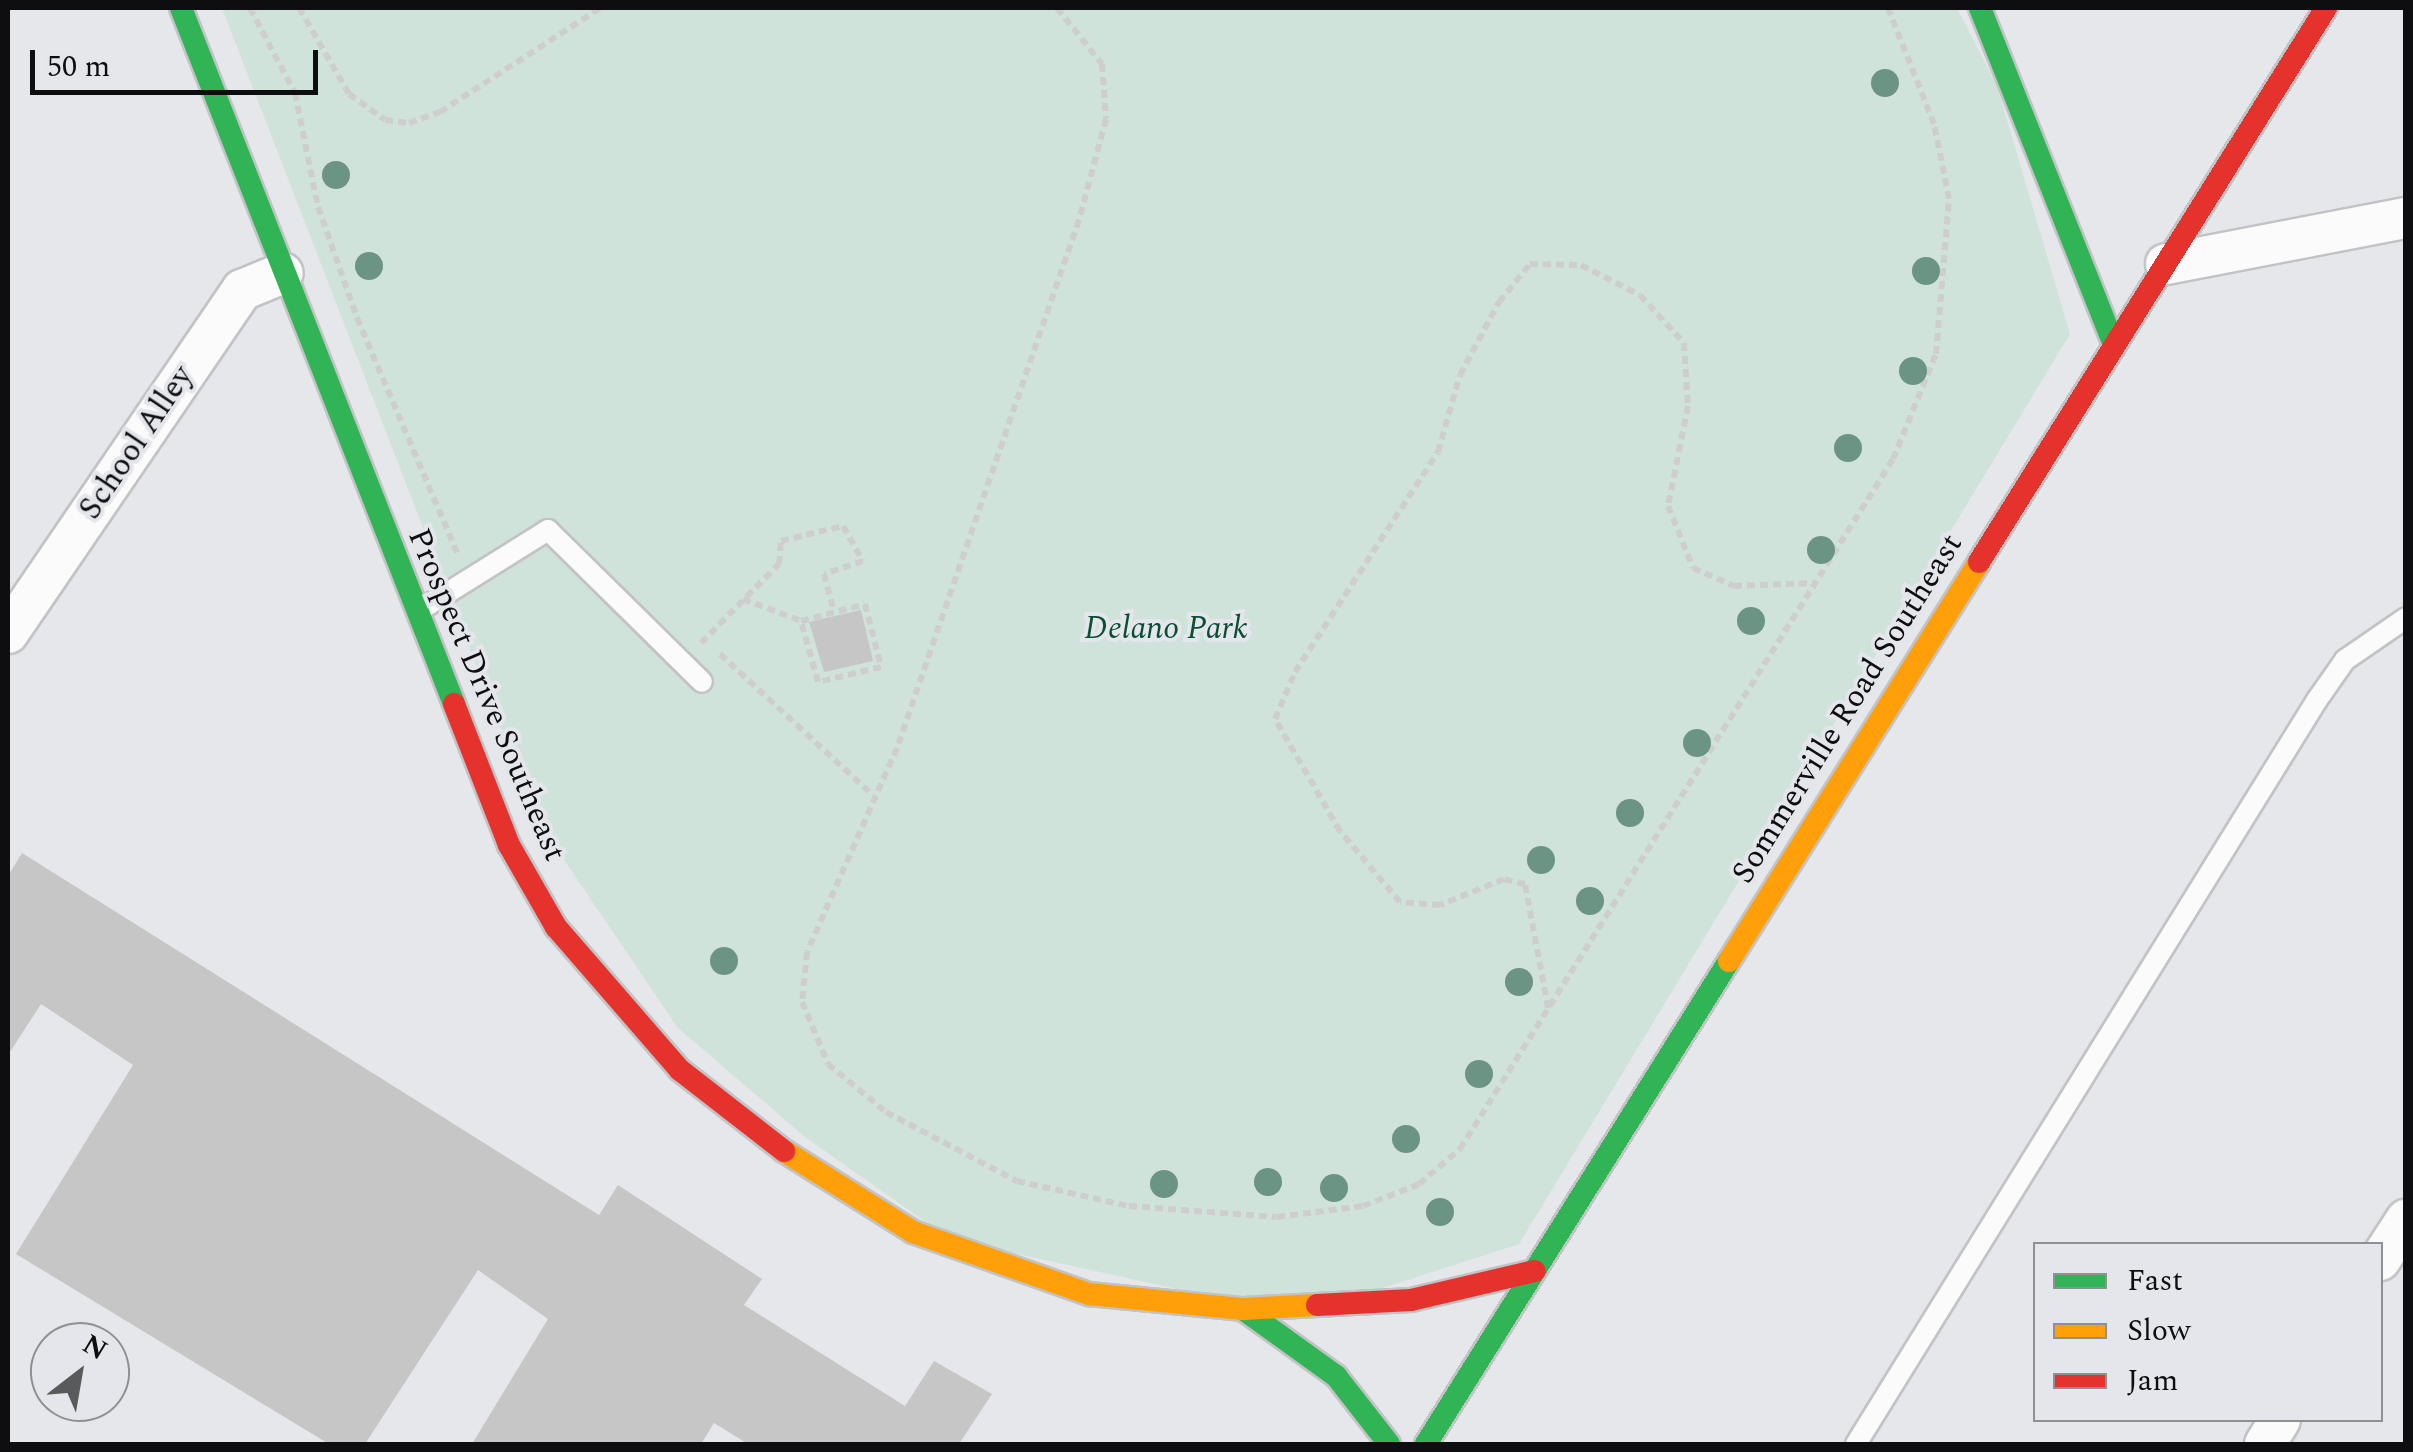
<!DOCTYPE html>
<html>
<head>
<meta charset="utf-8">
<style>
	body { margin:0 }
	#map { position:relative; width:2413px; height:1452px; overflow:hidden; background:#e5e7ea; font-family:Spectral,serif }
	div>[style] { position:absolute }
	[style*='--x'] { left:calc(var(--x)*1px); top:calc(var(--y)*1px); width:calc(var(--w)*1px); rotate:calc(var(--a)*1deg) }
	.green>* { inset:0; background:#cfe3da }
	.building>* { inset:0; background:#c6c6c7 }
	.path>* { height:6px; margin-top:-3px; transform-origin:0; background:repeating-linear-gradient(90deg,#cececf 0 8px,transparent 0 13px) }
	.roads { filter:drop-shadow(2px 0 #c2c3c5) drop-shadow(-2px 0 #c2c3c5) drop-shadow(0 2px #c2c3c5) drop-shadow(0 -2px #c2c3c5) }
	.lane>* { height:20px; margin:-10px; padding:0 10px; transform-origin:10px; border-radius:10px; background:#fbfbfc }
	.street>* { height:40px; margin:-20px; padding:0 20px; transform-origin:20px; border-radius:20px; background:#fbfbfc }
	.fast>* { height:22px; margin:-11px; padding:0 11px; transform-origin:11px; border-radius:11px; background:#30b455 }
	.slow>* { height:22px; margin:-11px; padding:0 11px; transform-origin:11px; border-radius:11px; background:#ff9f0a }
	.jam>* { height:22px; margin:-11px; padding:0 11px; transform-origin:11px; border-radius:11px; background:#e5322d }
	.trees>* { width:28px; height:28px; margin:-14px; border-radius:50%; background:#6c9485 }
	span { translate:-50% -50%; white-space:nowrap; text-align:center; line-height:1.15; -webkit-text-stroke:8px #e4e6eb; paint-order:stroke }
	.street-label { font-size:32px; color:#0e0e10 }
	.park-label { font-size:32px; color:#095033; font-style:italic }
	.frame { position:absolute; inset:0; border:10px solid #0e0e10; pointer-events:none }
	.legend { position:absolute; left:2033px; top:1242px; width:350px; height:180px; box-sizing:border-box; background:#e4e6eb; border:2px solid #8e9093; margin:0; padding:12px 18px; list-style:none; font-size:30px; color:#0e0e10 }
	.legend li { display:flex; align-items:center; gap:20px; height:50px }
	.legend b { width:50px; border:2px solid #8e9093 }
	.north { position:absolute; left:30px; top:1322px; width:100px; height:100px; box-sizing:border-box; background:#e4e6eb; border:2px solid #8e9093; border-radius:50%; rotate:31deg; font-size:28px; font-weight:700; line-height:40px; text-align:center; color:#0e0e10 }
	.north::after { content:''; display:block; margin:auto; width:35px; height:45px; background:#595a5c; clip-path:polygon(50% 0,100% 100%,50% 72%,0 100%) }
	.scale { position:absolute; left:30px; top:50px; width:288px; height:45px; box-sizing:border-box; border:5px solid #0e0e10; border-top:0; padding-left:12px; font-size:30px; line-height:35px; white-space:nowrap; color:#0e0e10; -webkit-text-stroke:8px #e4e6eb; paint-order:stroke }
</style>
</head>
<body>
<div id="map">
	<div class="green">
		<div style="clip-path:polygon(222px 8px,1957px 8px,1997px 86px,2070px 334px,1519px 1244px,1361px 1295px,1209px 1296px,950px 1239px,805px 1137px,678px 1028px,535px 817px)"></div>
	</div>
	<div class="building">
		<div style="clip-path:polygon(861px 610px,873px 661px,824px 672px,809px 622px)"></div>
		<div style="clip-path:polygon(22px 853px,599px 1215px,618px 1185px,762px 1279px,744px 1305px,905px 1406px,934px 1361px,992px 1394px,959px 1444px,748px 1444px,714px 1423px,701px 1444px,472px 1444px,548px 1319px,478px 1270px,365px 1444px,329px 1444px,16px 1254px,133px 1065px,41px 1004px,8px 1055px,8px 876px)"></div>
	</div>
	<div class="path">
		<div style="--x:250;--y:8;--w:96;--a:62.1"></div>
		<div style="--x:295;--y:93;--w:116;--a:78.6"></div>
		<div style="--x:318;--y:207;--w:118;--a:70.6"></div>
		<div style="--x:357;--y:318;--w:258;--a:66.9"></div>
		<div style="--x:299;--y:8;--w:99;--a:59.8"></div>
		<div style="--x:349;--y:94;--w:44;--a:35.8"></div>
		<div style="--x:385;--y:120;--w:24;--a:7"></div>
		<div style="--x:409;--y:123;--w:33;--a:-20"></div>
		<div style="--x:440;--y:112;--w:191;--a:-33"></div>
		<div style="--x:1057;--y:8;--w:72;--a:51.2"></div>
		<div style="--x:1102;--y:64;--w:55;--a:85.8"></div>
		<div style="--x:1106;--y:119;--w:105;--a:105"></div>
		<div style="--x:1079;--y:220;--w:558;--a:109.02"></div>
		<div style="--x:897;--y:748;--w:223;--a:113.8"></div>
		<div style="--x:807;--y:952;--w:50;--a:95.7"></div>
		<div style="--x:802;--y:1002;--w:67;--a:67.2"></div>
		<div style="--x:828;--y:1064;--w:75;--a:39.6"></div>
		<div style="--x:886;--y:1112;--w:148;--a:27.8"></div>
		<div style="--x:1017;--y:1181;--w:115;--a:12.6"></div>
		<div style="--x:1129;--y:1206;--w:148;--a:4.3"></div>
		<div style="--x:1277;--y:1217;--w:87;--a:-7.3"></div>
		<div style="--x:1363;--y:1206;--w:60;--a:-21.4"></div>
		<div style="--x:1419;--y:1184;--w:54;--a:-40.5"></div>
		<div style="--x:1460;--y:1149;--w:815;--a:-57.89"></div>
		<div style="--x:1893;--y:459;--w:113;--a:-67.7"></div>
		<div style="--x:1936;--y:354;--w:156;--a:-85.2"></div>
		<div style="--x:1949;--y:199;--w:76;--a:-101.3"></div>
		<div style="--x:1934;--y:124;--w:125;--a:-111.6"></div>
		<div style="--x:743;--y:599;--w:62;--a:20.8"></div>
		<div style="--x:801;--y:621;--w:66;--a:-14.9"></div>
		<div style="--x:865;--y:604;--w:65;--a:75.7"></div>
		<div style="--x:881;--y:667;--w:65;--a:166.6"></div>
		<div style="--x:818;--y:682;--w:63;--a:-105.6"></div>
		<div style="--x:701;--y:643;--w:111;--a:-45.4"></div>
		<div style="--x:779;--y:564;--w:23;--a:-85"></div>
		<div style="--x:781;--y:541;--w:64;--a:-13.6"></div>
		<div style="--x:843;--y:526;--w:40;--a:60.3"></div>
		<div style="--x:863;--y:561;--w:41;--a:161.6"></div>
		<div style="--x:824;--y:574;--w:38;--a:75"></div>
		<div style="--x:720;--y:654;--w:208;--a:42.7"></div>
		<div style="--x:1548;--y:1008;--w:126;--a:-100.5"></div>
		<div style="--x:1525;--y:884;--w:22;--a:-167"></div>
		<div style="--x:1504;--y:879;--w:69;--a:157.9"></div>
		<div style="--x:1440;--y:905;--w:40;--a:-175.7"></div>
		<div style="--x:1400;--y:902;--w:93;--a:-130.2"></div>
		<div style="--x:1340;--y:831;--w:129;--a:-120.1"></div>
		<div style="--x:1275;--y:719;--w:51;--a:-66.9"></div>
		<div style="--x:1295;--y:672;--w:262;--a:-57"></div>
		<div style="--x:1438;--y:452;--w:80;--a:-74.1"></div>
		<div style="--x:1460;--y:375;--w:83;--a:-61.9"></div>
		<div style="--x:1499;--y:302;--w:49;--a:-50.8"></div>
		<div style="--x:1530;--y:264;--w:51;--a:1.1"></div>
		<div style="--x:1581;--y:265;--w:66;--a:27"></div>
		<div style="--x:1640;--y:295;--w:65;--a:47.5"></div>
		<div style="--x:1684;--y:343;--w:63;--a:86.4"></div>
		<div style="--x:1688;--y:406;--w:102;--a:101.3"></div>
		<div style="--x:1668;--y:506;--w:67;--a:68"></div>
		<div style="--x:1693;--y:568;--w:45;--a:23.7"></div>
		<div style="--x:1734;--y:586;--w:82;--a:-2.1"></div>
	</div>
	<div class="roads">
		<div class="lane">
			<div style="--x:420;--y:610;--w:151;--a:-32"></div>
			<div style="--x:548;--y:530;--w:216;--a:44.6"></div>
			<div style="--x:1856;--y:1444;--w:875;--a:-58.22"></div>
			<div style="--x:2317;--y:700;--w:49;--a:-55"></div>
			<div style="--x:2345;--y:660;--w:74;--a:-34.5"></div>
		</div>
		<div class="street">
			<div style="--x:2166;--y:264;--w:244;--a:-10.9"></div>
			<div style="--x:8;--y:633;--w:415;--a:-55.7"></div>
			<div style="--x:242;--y:290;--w:44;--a:-22.5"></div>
			<div style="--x:2380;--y:1260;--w:48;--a:-57"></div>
			<div style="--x:2265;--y:1444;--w:28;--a:-58"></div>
		</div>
		<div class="fast">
			<div style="--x:181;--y:8;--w:748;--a:68.58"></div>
			<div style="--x:1980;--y:8;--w:363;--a:68.3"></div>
			<div style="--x:1243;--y:1309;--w:115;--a:35.8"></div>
			<div style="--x:1336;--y:1376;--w:86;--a:52.1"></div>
			<div style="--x:1426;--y:1444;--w:570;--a:-57.9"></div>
		</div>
		<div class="slow">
			<div style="--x:1729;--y:961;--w:471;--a:-57.9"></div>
			<div style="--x:784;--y:1151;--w:152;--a:32.1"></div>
			<div style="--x:913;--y:1232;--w:187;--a:19.4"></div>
			<div style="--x:1089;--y:1294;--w:155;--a:5.6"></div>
			<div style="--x:1243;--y:1309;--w:74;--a:-3.1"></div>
		</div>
		<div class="jam">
			<div style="--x:1979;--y:562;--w:654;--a:-57.94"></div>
			<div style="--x:454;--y:704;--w:151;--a:68.7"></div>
			<div style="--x:509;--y:845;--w:95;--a:60.2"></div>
			<div style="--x:556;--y:927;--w:189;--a:49.1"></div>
			<div style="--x:680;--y:1070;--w:132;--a:37.9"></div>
			<div style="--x:1317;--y:1305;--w:94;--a:-3"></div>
			<div style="--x:1411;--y:1300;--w:127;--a:-13.2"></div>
		</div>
	</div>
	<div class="trees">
		<div style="left:1885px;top:83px"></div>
		<div style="left:336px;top:175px"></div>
		<div style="left:369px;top:266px"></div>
		<div style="left:1926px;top:271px"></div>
		<div style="left:1913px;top:371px"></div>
		<div style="left:1848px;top:448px"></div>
		<div style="left:1821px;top:550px"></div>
		<div style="left:1751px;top:621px"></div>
		<div style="left:1697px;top:743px"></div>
		<div style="left:1630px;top:813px"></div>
		<div style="left:1541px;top:860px"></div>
		<div style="left:1590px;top:901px"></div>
		<div style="left:724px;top:961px"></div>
		<div style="left:1519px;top:982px"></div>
		<div style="left:1479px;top:1074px"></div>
		<div style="left:1406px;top:1139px"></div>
		<div style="left:1268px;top:1182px"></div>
		<div style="left:1164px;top:1184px"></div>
		<div style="left:1334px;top:1188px"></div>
		<div style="left:1440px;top:1212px"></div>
	</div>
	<div class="street-label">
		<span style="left:137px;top:443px;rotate:-56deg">School Alley</span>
		<span style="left:486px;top:695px;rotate:67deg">Prospect Drive Southeast</span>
		<span style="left:1848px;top:709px;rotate:-58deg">Sommerville Road Southeast</span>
	</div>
	<div class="park-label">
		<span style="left:1166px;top:629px">Delano Park</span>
	</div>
	<div class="frame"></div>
	<ul class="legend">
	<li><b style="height:12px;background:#30b455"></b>Fast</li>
	<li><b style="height:12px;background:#ff9f0a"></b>Slow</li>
	<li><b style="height:12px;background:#e5322d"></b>Jam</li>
	</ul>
	<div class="north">N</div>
	<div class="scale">50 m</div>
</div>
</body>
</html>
